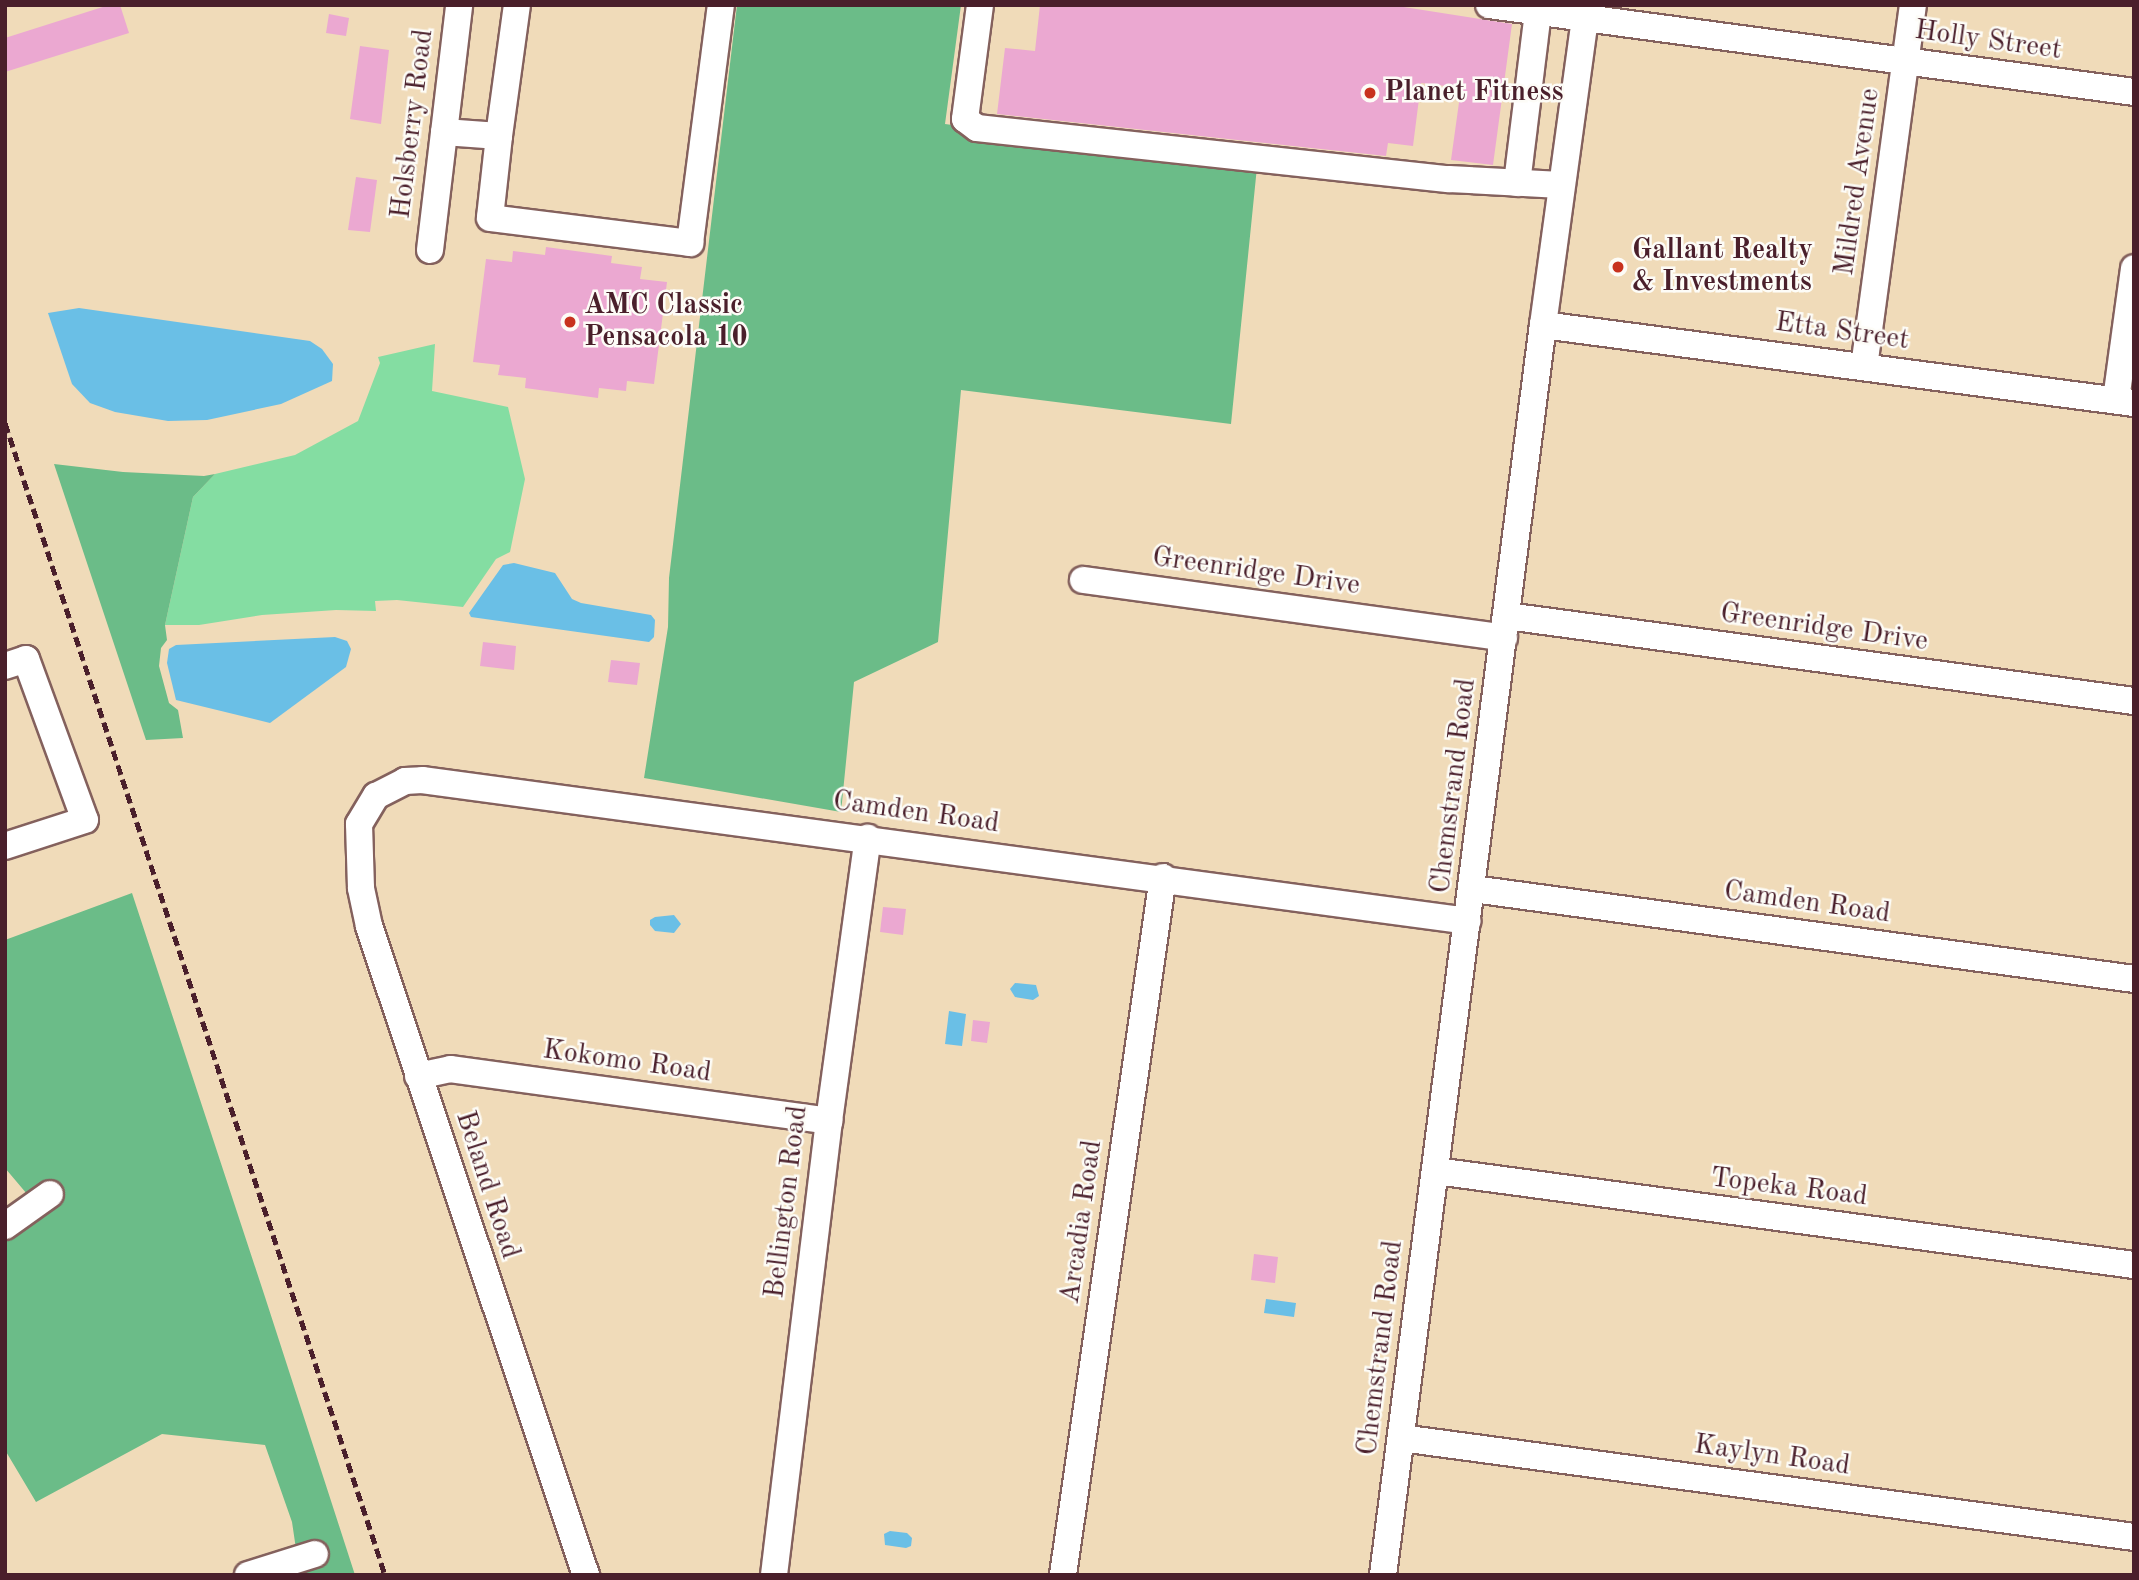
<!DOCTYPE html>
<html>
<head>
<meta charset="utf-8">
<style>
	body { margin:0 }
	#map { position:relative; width:2139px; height:1580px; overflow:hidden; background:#f0dbb9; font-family:"Old Standard TT",serif }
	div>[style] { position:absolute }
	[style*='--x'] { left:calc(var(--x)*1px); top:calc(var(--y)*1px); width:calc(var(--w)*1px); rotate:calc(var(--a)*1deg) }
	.green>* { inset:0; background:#84dda2 }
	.forest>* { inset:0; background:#6bbc88 }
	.water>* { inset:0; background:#6abfe6 }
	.building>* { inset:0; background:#eba8d1 }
	.roads { filter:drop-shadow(2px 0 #84615d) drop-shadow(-2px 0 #84615d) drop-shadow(0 2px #84615d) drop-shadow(0 -2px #84615d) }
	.minor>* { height:26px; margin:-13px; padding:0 13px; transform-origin:13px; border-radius:13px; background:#fff }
	.rail>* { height:5px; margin-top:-2.5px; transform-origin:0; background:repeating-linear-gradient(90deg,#4a1f2b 0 10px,transparent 0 15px) }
	.dots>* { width:19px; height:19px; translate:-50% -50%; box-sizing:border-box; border:4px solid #fdfcf7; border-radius:50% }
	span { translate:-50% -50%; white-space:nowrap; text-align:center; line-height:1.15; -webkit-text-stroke:5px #fdfcf7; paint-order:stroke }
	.street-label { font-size:28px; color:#4a1f2b }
	.poi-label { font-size:28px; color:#4a1f2b; font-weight:700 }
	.left { translate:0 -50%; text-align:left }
	.frame { position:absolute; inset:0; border:7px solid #4a1f2b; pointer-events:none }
</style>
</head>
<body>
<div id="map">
	<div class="green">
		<div style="clip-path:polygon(435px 344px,432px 391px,508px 407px,525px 479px,510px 552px,496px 559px,463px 607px,397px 600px,375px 601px,376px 611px,336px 610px,262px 615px,199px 625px,165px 625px,193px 497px,215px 474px,295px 455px,358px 421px,380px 363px,378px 357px)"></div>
	</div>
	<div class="forest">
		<div style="clip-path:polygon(737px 5px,961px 5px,945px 124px,1257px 167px,1231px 424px,961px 390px,938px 642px,854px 682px,841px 812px,644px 778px,668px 627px,669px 578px)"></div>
		<div style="clip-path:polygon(54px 464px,123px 472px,204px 476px,215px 474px,193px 497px,165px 625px,167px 640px,161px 648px,159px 666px,169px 703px,178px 710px,183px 738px,146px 740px)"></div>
		<div style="clip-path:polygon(132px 893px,265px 1297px,355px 1575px,301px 1575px,300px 1569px,326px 1561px,322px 1541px,296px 1549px,292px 1522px,265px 1445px,162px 1434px,36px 1502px,5px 1450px,5px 1238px,62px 1197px,52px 1180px,21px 1203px,27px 1194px,5px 1168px,5px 940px)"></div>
	</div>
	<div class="water">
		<div style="clip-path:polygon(79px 308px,310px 341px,322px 349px,333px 364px,332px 381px,281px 404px,207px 420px,168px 421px,115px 412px,90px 403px,72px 384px,48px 313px)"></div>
		<div style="clip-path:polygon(514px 563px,555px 573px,572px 599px,581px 603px,651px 615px,655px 620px,654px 637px,649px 642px,471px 617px,469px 613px,503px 565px)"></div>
		<div style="clip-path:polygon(335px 637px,347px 641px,351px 649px,346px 667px,270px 723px,176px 700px,167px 663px,169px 649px,176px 645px)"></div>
		<div style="clip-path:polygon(674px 915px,681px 924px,674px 933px,655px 931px,650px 925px,650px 920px,655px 917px)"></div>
		<div style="clip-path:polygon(1015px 983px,1036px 985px,1039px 996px,1033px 1000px,1015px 997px,1010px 989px)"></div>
		<div style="clip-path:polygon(949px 1011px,966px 1014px,962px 1046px,945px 1044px)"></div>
		<div style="clip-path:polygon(1266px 1299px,1296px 1303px,1294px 1317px,1264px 1313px)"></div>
		<div style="clip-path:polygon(890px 1531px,907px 1533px,912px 1538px,911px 1546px,906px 1548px,885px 1545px,884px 1534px)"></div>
	</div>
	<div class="building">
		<div style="clip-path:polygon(109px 5px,120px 5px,129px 33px,5px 72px,5px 38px)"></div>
		<div style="clip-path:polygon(1040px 5px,1391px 5px,1512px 24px,1493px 165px,1451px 160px,1461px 88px,1421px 83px,1413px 146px,1388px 143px,1386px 156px,997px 114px,1005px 48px,1035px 51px)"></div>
		<div style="clip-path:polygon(329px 14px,349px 18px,346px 36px,326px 33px)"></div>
		<div style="clip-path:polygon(360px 46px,389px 50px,381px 124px,350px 119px)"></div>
		<div style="clip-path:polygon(356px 177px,377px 180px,370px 232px,348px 230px)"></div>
		<div style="clip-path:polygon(546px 247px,612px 256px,611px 263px,642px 267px,640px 279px,667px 282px,654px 384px,627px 381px,626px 391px,599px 388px,598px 398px,525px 388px,526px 378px,498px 375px,500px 365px,473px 362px,486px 259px,512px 262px,513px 251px,545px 255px)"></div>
		<div style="clip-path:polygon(483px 642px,516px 646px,514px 670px,480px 666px)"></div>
		<div style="clip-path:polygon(611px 660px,640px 663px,637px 685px,608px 682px)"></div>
		<div style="clip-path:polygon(883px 907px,906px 909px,903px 935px,880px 932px)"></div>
		<div style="clip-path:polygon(973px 1020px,990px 1022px,987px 1043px,971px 1041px)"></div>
		<div style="clip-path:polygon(1254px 1254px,1278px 1257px,1275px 1283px,1251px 1280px)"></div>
	</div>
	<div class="roads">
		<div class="minor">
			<div style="--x:980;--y:5;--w:115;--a:97.5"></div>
			<div style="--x:965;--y:119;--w:15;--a:37"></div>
			<div style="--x:977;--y:128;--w:475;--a:6.2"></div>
			<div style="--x:1449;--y:179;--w:112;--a:3.1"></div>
			<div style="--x:1489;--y:5;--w:651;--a:7.68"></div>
			<div style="--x:444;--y:132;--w:55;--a:4.2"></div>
			<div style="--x:499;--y:136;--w:82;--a:96.3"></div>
			<div style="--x:490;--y:218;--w:202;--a:7.1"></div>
			<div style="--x:690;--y:243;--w:240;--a:-82.6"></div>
			<div style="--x:499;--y:136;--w:132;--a:-82.2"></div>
			<div style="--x:1517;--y:183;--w:172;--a:-83"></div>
			<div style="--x:430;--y:250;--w:247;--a:-83.2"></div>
			<div style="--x:1543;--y:325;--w:596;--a:7.52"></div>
			<div style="--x:1864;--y:367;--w:365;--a:-82.3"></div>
			<div style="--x:2116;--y:400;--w:133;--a:-82.2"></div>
			<div style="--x:1083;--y:580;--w:425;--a:7.8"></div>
			<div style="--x:1507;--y:616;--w:633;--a:7.72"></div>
			<div style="--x:5;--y:666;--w:22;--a:-18"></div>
			<div style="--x:26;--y:659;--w:171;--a:69.9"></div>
			<div style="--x:85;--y:820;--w:84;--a:162"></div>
			<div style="--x:1473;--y:889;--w:667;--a:7.75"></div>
			<div style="--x:418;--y:1076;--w:33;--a:-12"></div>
			<div style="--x:450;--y:1069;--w:383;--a:7.8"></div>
			<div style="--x:1436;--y:1171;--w:704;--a:7.67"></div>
			<div style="--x:5;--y:1226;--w:55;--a:-35.4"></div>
			<div style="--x:1401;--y:1438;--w:740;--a:7.69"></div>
			<div style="--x:248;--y:1575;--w:70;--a:-17.4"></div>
			<div style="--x:586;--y:1575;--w:684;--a:-108.49"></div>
			<div style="--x:369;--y:926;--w:39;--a:-102"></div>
			<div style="--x:361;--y:888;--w:64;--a:-91.8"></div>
			<div style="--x:359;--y:824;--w:33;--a:-59"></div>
			<div style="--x:376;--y:796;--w:33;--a:-27"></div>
			<div style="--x:405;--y:781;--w:17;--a:-3"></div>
			<div style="--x:422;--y:780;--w:1055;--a:7.68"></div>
			<div style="--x:774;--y:1575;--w:457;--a:-83.1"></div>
			<div style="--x:829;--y:1121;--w:286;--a:-82.2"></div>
			<div style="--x:1063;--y:1575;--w:705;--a:-81.85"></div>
			<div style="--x:1383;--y:1575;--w:1260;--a:-82.71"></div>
			<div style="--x:1543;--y:325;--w:323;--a:-82.2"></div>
		</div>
	</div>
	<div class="rail">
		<div style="--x:5;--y:423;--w:1213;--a:71.74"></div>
	</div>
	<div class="dots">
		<div style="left:1370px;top:93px;background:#c8321e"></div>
		<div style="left:1618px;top:267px;background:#c8321e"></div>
		<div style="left:570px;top:322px;background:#c8321e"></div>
	</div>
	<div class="street-label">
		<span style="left:1988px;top:41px;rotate:8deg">Holly Street</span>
		<span style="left:413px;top:124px;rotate:-83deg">Holsberry Road</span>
		<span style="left:1858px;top:182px;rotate:-82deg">Mildred Avenue</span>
		<span style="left:1842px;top:332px;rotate:8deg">Etta Street</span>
		<span style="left:1256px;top:572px;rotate:8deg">Greenridge Drive</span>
		<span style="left:1824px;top:628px;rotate:8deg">Greenridge Drive</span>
		<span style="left:1454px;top:786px;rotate:-83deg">Chemstrand Road</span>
		<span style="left:916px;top:813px;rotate:8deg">Camden Road</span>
		<span style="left:1807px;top:903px;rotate:8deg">Camden Road</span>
		<span style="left:627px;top:1062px;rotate:8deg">Kokomo Road</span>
		<span style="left:487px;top:1185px;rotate:72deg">Beland Road</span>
		<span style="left:1789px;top:1188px;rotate:7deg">Topeka Road</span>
		<span style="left:787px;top:1202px;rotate:-83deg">Bellington Road</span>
		<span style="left:1082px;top:1222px;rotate:-82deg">Arcadia Road</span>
		<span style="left:1381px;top:1348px;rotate:-83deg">Chemstrand Road</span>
		<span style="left:1772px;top:1456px;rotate:8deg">Kaylyn Road</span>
	</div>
	<div class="poi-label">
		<span class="left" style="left:1384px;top:93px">Planet Fitness</span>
		<span class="left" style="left:1632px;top:267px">Gallant Realty<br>&amp; Investments</span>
		<span class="left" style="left:584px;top:322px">AMC Classic<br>Pensacola 10</span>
	</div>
	<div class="frame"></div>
</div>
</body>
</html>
